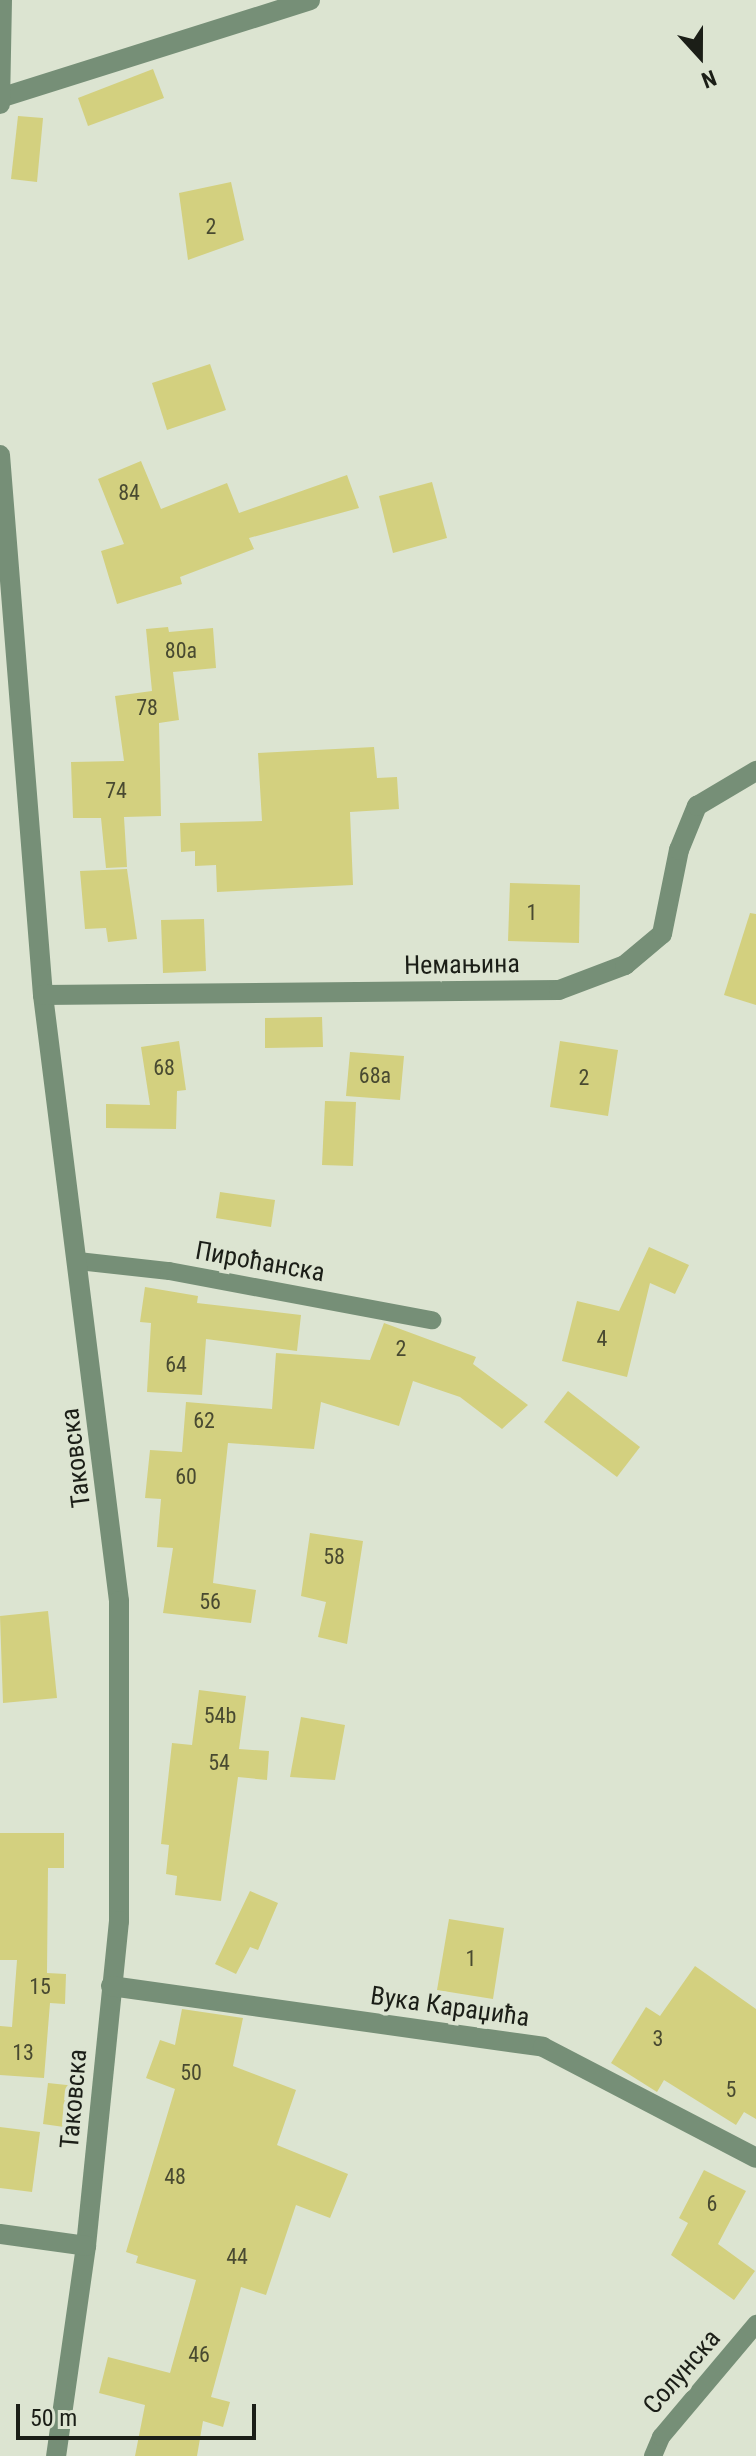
<!DOCTYPE html>
<html>
<head>
<meta charset="utf-8">
<style>
	body { margin:0 }
	#map { position:relative; width:756px; height:2456px; overflow:hidden; background:#dce4d1; font-family:"Roboto Condensed",sans-serif }
	div>[style] { position:absolute }
	[style*='--x'] { left:calc(var(--x)*1px); top:calc(var(--y)*1px); width:calc(var(--w)*1px); rotate:calc(var(--a)*1deg) }
	.building>* { inset:0; background:#d3d07f }
	.service>* { height:18px; margin:-9px; padding:0 9px; transform-origin:9px; border-radius:9px; background:#768f77 }
	.minor>* { height:20px; margin:-10px; padding:0 10px; transform-origin:10px; border-radius:10px; background:#768f77 }
	span { translate:-50% -50%; white-space:nowrap; text-align:center; line-height:1.15; -webkit-text-stroke:8px #dce4d1; paint-order:stroke }
	.number-label { font-size:22px; color:#494a31 }
	.number-label span { -webkit-text-stroke-width:0 }
	.street-label { font-size:26px; color:#1b1e17 }
	.north { position:absolute; left:660px; top:16px; width:80px; height:80px; -webkit-text-stroke:6px #dce4d1; paint-order:stroke; rotate:159deg; font-size:22px; font-weight:700; line-height:32px; text-align:center; color:#1b1e17 }
	.north::after { content:''; display:block; margin:auto; width:28px; height:36px; background:#1b1e17; clip-path:polygon(50% 0,100% 100%,50% 72%,0 100%) }
	.scale { position:absolute; left:16px; top:2404px; width:240px; height:36px; box-sizing:border-box; border:4px solid #1b1e17; border-top:0; padding-left:10px; font-size:24px; line-height:28px; white-space:nowrap; color:#1b1e17; -webkit-text-stroke:6px #dce4d1; paint-order:stroke }
</style>
</head>
<body>
<div id="map">
	<div class="building">
		<div style="clip-path:polygon(153px 69px,164px 98px,88px 126px,78px 98px)"></div>
		<div style="clip-path:polygon(18px 116px,43px 118px,37px 182px,11px 179px)"></div>
		<div style="clip-path:polygon(231px 182px,244px 240px,188px 260px,179px 193px)"></div>
		<div style="clip-path:polygon(210px 364px,226px 410px,167px 430px,152px 383px)"></div>
		<div style="clip-path:polygon(141px 461px,161px 509px,227px 483px,239px 513px,347px 475px,359px 508px,249px 538px,254px 549px,180px 577px,182px 584px,117px 604px,101px 551px,124px 544px,98px 479px)"></div>
		<div style="clip-path:polygon(432px 482px,447px 538px,393px 553px,379px 496px)"></div>
		<div style="clip-path:polygon(168px 627px,169px 632px,213px 628px,216px 668px,173px 672px,179px 720px,159px 723px,161px 816px,124px 817px,127px 867px,106px 868px,101px 818px,73px 818px,71px 762px,124px 761px,115px 696px,152px 691px,146px 629px)"></div>
		<div style="clip-path:polygon(374px 747px,377px 778px,397px 777px,399px 809px,350px 812px,353px 885px,217px 892px,216px 865px,195px 866px,195px 851px,181px 852px,180px 823px,262px 821px,258px 753px)"></div>
		<div style="clip-path:polygon(127px 869px,137px 939px,108px 942px,106px 928px,85px 929px,80px 871px)"></div>
		<div style="clip-path:polygon(510px 883px,580px 885px,579px 943px,508px 941px)"></div>
		<div style="clip-path:polygon(750px 913px,756px 914px,756px 1005px,724px 995px)"></div>
		<div style="clip-path:polygon(204px 919px,206px 971px,163px 973px,161px 920px)"></div>
		<div style="clip-path:polygon(322px 1017px,323px 1047px,265px 1048px,265px 1018px)"></div>
		<div style="clip-path:polygon(179px 1041px,186px 1090px,177px 1091px,176px 1129px,106px 1128px,106px 1104px,150px 1105px,141px 1047px)"></div>
		<div style="clip-path:polygon(560px 1041px,618px 1050px,608px 1116px,550px 1107px)"></div>
		<div style="clip-path:polygon(350px 1052px,404px 1056px,400px 1100px,346px 1096px)"></div>
		<div style="clip-path:polygon(325px 1101px,356px 1102px,353px 1166px,322px 1165px)"></div>
		<div style="clip-path:polygon(220px 1192px,275px 1200px,271px 1227px,216px 1218px)"></div>
		<div style="clip-path:polygon(649px 1247px,689px 1265px,675px 1294px,650px 1283px,627px 1377px,562px 1361px,577px 1301px,619px 1311px)"></div>
		<div style="clip-path:polygon(145px 1287px,198px 1296px,197px 1303px,301px 1315px,297px 1351px,206px 1339px,202px 1395px,147px 1392px,151px 1323px,140px 1322px)"></div>
		<div style="clip-path:polygon(384px 1323px,476px 1357px,473px 1364px,528px 1405px,502px 1429px,460px 1397px,413px 1381px,399px 1426px,321px 1402px,314px 1449px,228px 1443px,213px 1583px,256px 1590px,251px 1623px,163px 1613px,173px 1548px,157px 1547px,161px 1499px,145px 1498px,150px 1450px,182px 1452px,186px 1402px,272px 1409px,276px 1353px,370px 1360px)"></div>
		<div style="clip-path:polygon(568px 1391px,640px 1447px,617px 1477px,544px 1422px)"></div>
		<div style="clip-path:polygon(310px 1533px,363px 1541px,347px 1644px,318px 1637px,326px 1602px,301px 1596px)"></div>
		<div style="clip-path:polygon(48px 1611px,57px 1698px,3px 1703px,0 1616px)"></div>
		<div style="clip-path:polygon(199px 1690px,246px 1696px,239px 1749px,269px 1751px,267px 1780px,238px 1777px,221px 1901px,175px 1895px,177px 1876px,166px 1874px,169px 1845px,161px 1844px,172px 1743px,192px 1745px)"></div>
		<div style="clip-path:polygon(301px 1717px,345px 1725px,335px 1780px,290px 1777px)"></div>
		<div style="clip-path:polygon(0 1833px,64px 1833px,64px 1868px,48px 1868px,47px 1973px,66px 1974px,65px 2004px,50px 2003px,44px 2078px,0 2075px,0 2026px,12px 2027px,17px 1960px,0 1960px)"></div>
		<div style="clip-path:polygon(250px 1891px,278px 1903px,258px 1950px,250px 1947px,236px 1974px,215px 1964px)"></div>
		<div style="clip-path:polygon(449px 1919px,504px 1928px,493px 1999px,437px 1990px)"></div>
		<div style="clip-path:polygon(695px 1966px,756px 2009px,756px 2119px,744px 2112px,736px 2125px,664px 2080px,657px 2092px,611px 2063px,646px 2007px,660px 2016px)"></div>
		<div style="clip-path:polygon(182px 2009px,243px 2018px,233px 2066px,296px 2090px,277px 2145px,348px 2174px,330px 2218px,296px 2205px,266px 2295px,241px 2287px,211px 2397px,230px 2402px,223px 2427px,203px 2421px,197px 2456px,135px 2456px,145px 2405px,99px 2393px,108px 2357px,170px 2373px,196px 2280px,136px 2263px,138px 2256px,126px 2252px,175px 2089px,146px 2078px,160px 2040px,175px 2045px)"></div>
		<div style="clip-path:polygon(48px 2083px,76px 2086px,71px 2128px,43px 2124px)"></div>
		<div style="clip-path:polygon(0 2127px,40px 2132px,32px 2192px,0 2188px)"></div>
		<div style="clip-path:polygon(704px 2170px,746px 2191px,718px 2244px,755px 2271px,734px 2300px,671px 2255px,688px 2223px,679px 2218px)"></div>
	</div>
	<div class="service">
		<div style="--x:78;--y:1261;--w:92;--a:6.3"></div>
		<div style="--x:169;--y:1271;--w:268;--a:10.6"></div>
		<div style="--x:653;--y:2456;--w:21;--a:-67"></div>
		<div style="--x:661;--y:2437;--w:148;--a:-49.9"></div>
	</div>
	<div class="minor">
		<div style="--x:0;--y:98;--w:325;--a:-17.5"></div>
		<div style="--x:0;--y:104;--w:104;--a:-88.9"></div>
		<div style="--x:0;--y:455;--w:542;--a:85.45"></div>
		<div style="--x:43;--y:995;--w:611;--a:82.85"></div>
		<div style="--x:119;--y:1601;--w:320;--a:90"></div>
		<div style="--x:119;--y:1921;--w:327;--a:95.8"></div>
		<div style="--x:86;--y:2246;--w:212;--a:98.1"></div>
		<div style="--x:43;--y:995;--w:516;--a:-0.56"></div>
		<div style="--x:559;--y:990;--w:71;--a:-20.7"></div>
		<div style="--x:625;--y:965;--w:48;--a:-40"></div>
		<div style="--x:662;--y:934;--w:86;--a:-78.6"></div>
		<div style="--x:679;--y:850;--w:48;--a:-67.8"></div>
		<div style="--x:697;--y:806;--w:69;--a:-30.7"></div>
		<div style="--x:111;--y:1986;--w:436;--a:8"></div>
		<div style="--x:543;--y:2047;--w:240;--a:27.5"></div>
		<div style="--x:0;--y:2234;--w:87;--a:7.9"></div>
	</div>
	<div class="number-label">
		<span style="left:211px;top:227px">2</span>
		<span style="left:129px;top:493px">84</span>
		<span style="left:181px;top:651px">80a</span>
		<span style="left:147px;top:708px">78</span>
		<span style="left:116px;top:791px">74</span>
		<span style="left:532px;top:913px">1</span>
		<span style="left:164px;top:1068px">68</span>
		<span style="left:375px;top:1076px">68a</span>
		<span style="left:584px;top:1078px">2</span>
		<span style="left:602px;top:1339px">4</span>
		<span style="left:401px;top:1349px">2</span>
		<span style="left:176px;top:1365px">64</span>
		<span style="left:204px;top:1421px">62</span>
		<span style="left:186px;top:1477px">60</span>
		<span style="left:334px;top:1557px">58</span>
		<span style="left:210px;top:1602px">56</span>
		<span style="left:220px;top:1716px">54b</span>
		<span style="left:219px;top:1763px">54</span>
		<span style="left:471px;top:1959px">1</span>
		<span style="left:40px;top:1987px">15</span>
		<span style="left:658px;top:2039px">3</span>
		<span style="left:23px;top:2053px">13</span>
		<span style="left:191px;top:2073px">50</span>
		<span style="left:731px;top:2090px">5</span>
		<span style="left:175px;top:2177px">48</span>
		<span style="left:712px;top:2204px">6</span>
		<span style="left:237px;top:2257px">44</span>
		<span style="left:199px;top:2355px">46</span>
	</div>
	<div class="street-label">
		<span style="left:462px;top:965px;rotate:-1deg">Немањина</span>
		<span style="left:260px;top:1262px;rotate:10deg">Пироћанска</span>
		<span style="left:76px;top:1458px;rotate:-97deg">Таковска</span>
		<span style="left:450px;top:2007px;rotate:8deg">Вука Караџића</span>
		<span style="left:74px;top:2099px;rotate:-85deg">Таковска</span>
		<span style="left:682px;top:2372px;rotate:-49deg">Солунска</span>
	</div>
	<div class="north">N</div>
	<div class="scale">50 m</div>
</div>
</body>
</html>
